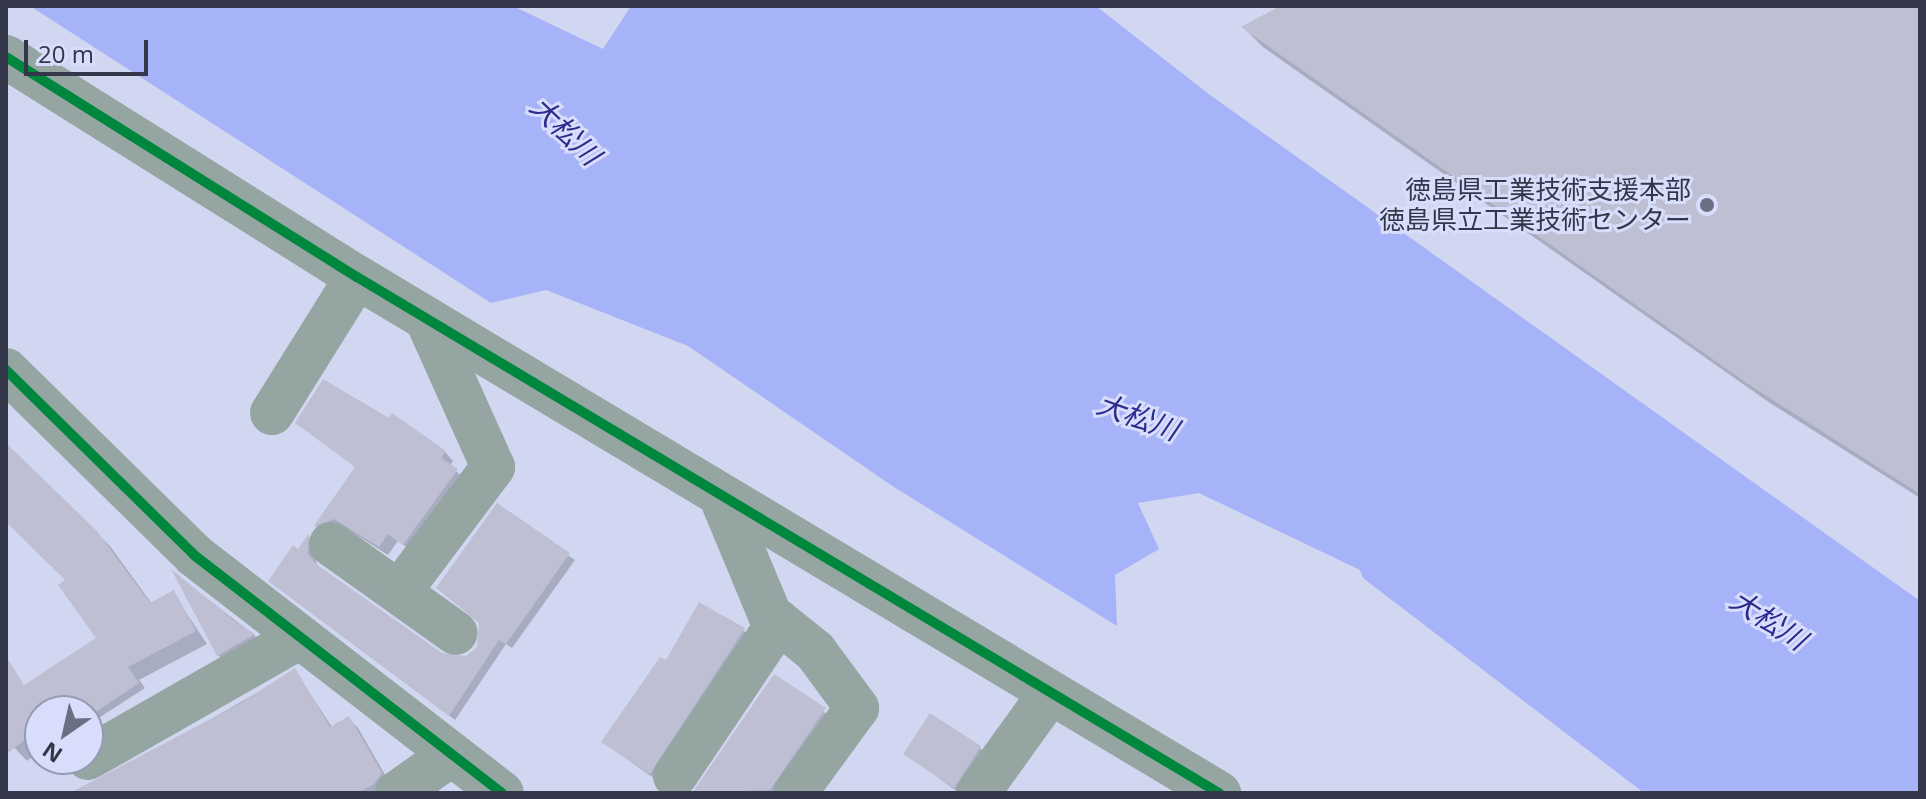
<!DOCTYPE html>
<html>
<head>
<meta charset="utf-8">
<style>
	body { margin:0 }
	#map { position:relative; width:1926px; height:799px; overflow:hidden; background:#d2d7f1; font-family:"Open Sans","Noto Sans JP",sans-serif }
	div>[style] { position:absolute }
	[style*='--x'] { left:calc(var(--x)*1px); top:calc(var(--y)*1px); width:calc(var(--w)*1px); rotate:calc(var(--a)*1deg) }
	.water>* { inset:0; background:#a7b3f9 }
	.shadow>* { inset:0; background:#0003 }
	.building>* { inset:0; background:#bfbfd4 }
	.street>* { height:44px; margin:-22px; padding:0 22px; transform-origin:22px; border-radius:22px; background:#94a5a2 }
	.cycleway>* { height:10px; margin:-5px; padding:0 5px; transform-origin:5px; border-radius:5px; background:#00873e }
	.dots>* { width:22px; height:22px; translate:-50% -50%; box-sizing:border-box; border:4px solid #d7ddfa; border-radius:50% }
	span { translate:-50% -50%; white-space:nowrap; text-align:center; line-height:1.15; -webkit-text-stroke:6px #d7ddfa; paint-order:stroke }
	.poi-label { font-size:26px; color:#333749 }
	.right { translate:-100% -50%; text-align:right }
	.water-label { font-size:28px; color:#2c2a8f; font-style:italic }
	.frame { position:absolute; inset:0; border:8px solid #333749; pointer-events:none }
	.north { position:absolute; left:24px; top:695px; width:80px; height:80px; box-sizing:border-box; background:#d7ddfa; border:2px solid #959bb3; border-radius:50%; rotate:214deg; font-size:22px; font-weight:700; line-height:32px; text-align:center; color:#333749 }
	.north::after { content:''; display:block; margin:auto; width:28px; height:36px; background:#6b6f84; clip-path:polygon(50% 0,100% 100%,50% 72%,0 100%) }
	.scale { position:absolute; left:24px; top:40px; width:124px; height:36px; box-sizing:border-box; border:4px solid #333749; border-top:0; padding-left:10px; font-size:24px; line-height:28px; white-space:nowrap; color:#333749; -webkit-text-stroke:6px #d7ddfa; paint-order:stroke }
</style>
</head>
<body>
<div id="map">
	<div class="water">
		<div style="clip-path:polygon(30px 6px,513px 6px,603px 49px,631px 6px,1096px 6px,1210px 95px,1920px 601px,1920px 793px,1644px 793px,1363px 578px,1360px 570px,1199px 493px,1138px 503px,1159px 549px,1115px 575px,1117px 626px,894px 487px,688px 346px,546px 290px,491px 303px)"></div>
	</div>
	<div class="shadow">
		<div style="clip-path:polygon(1285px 6px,1920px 6px,1920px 498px,1770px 403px,1263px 47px,1244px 28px)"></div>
		<div style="clip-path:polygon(297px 423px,445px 452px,453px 461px,450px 466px,465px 479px,413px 552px,398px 541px,388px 555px,344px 527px,324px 535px,316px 527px,357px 468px)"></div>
		<div style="clip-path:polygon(6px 446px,110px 546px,152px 604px,173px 593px,207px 644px,139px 680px,145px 688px,88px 725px,88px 711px,40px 711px,40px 750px,27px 761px,6px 739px,6px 682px,15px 693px,99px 639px,68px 580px,6px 520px)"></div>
		<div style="clip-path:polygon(497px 506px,575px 560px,512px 648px,506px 644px,455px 720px,276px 586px,309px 536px,318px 568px,441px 655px,466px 658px,479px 648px)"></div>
		<div style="clip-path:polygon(178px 576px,254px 635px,265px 646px,230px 666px,218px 655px)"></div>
		<div style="clip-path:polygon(743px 630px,755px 641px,662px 784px,603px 742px,666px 663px)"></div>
		<div style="clip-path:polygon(295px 671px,332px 727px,348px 718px,358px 728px,391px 785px,387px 793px,69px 793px,101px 782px)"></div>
		<div style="clip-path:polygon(775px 676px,836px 721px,785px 793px,693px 793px)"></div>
		<div style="clip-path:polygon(979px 747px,991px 759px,959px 793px,906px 754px)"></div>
	</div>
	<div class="building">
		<div style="clip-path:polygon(1280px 6px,1920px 6px,1920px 494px,1748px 384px,1241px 27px)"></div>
		<div style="clip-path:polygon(323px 379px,389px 418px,392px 413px,446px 451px,441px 458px,458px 469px,403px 545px,388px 534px,379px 547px,334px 519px,313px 527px,355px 467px,295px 423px)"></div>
		<div style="clip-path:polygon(6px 443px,97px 531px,150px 603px,174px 590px,196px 631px,128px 667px,139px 683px,97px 711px,40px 711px,40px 727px,6px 755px,6px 656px,24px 685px,96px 638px,58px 585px,65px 580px,6px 522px)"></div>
		<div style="clip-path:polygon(497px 503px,570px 553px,506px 644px,499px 640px,449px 716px,268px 581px,293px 545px,298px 549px,309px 533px,308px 554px,316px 564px,442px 653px,466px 656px,477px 647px,479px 623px,436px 588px)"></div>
		<div style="clip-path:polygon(171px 569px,238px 624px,255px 634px,217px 656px)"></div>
		<div style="clip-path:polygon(699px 602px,745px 628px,650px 774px,601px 742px,660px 657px,666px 660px)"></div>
		<div style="clip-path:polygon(295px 668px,330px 727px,349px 716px,382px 773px,374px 784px,358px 793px,70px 793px,241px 703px)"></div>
		<div style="clip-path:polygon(774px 674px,826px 708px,770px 790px,692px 793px)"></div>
		<div style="clip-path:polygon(930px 713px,981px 746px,954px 788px,903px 754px)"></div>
	</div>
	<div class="street">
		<div style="--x:6;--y:57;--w:414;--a:32.1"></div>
		<div style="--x:357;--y:277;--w:1005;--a:30.91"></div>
		<div style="--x:6;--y:370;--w:264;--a:44.5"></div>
		<div style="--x:194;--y:555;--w:389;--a:37.7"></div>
		<div style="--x:272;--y:413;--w:160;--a:-58"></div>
		<div style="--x:720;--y:495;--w:130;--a:67.4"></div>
		<div style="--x:770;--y:615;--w:58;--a:38.7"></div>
		<div style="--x:815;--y:651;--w:71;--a:53.6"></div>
		<div style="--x:857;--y:708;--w:105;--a:126.1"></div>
		<div style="--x:331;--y:544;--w:153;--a:35.5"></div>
		<div style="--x:400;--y:591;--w:155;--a:-53.1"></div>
		<div style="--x:493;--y:467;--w:163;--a:-114.2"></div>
		<div style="--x:88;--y:758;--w:244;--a:-29.7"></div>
		<div style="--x:675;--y:776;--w:186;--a:-56"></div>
		<div style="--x:397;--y:793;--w:67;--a:-35.3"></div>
		<div style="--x:978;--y:793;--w:123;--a:-54.2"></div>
	</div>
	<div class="cycleway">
		<div style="--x:6;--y:57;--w:414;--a:32.1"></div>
		<div style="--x:357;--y:277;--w:1005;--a:30.91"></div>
		<div style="--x:6;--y:370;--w:264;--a:44.5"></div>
		<div style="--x:194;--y:555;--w:389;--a:37.7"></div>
	</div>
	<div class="dots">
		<div style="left:1707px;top:205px;background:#6b6f84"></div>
	</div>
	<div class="poi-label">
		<span class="right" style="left:1691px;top:205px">徳島県工業技術支援本部<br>徳島県立工業技術センター</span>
	</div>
	<div class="water-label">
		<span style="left:566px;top:130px;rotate:44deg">大松川</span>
		<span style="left:1138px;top:416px;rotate:20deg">大松川</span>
		<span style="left:1769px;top:619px;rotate:33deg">大松川</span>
	</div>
	<div class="frame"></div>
	<div class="north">N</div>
	<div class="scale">20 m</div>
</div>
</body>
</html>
